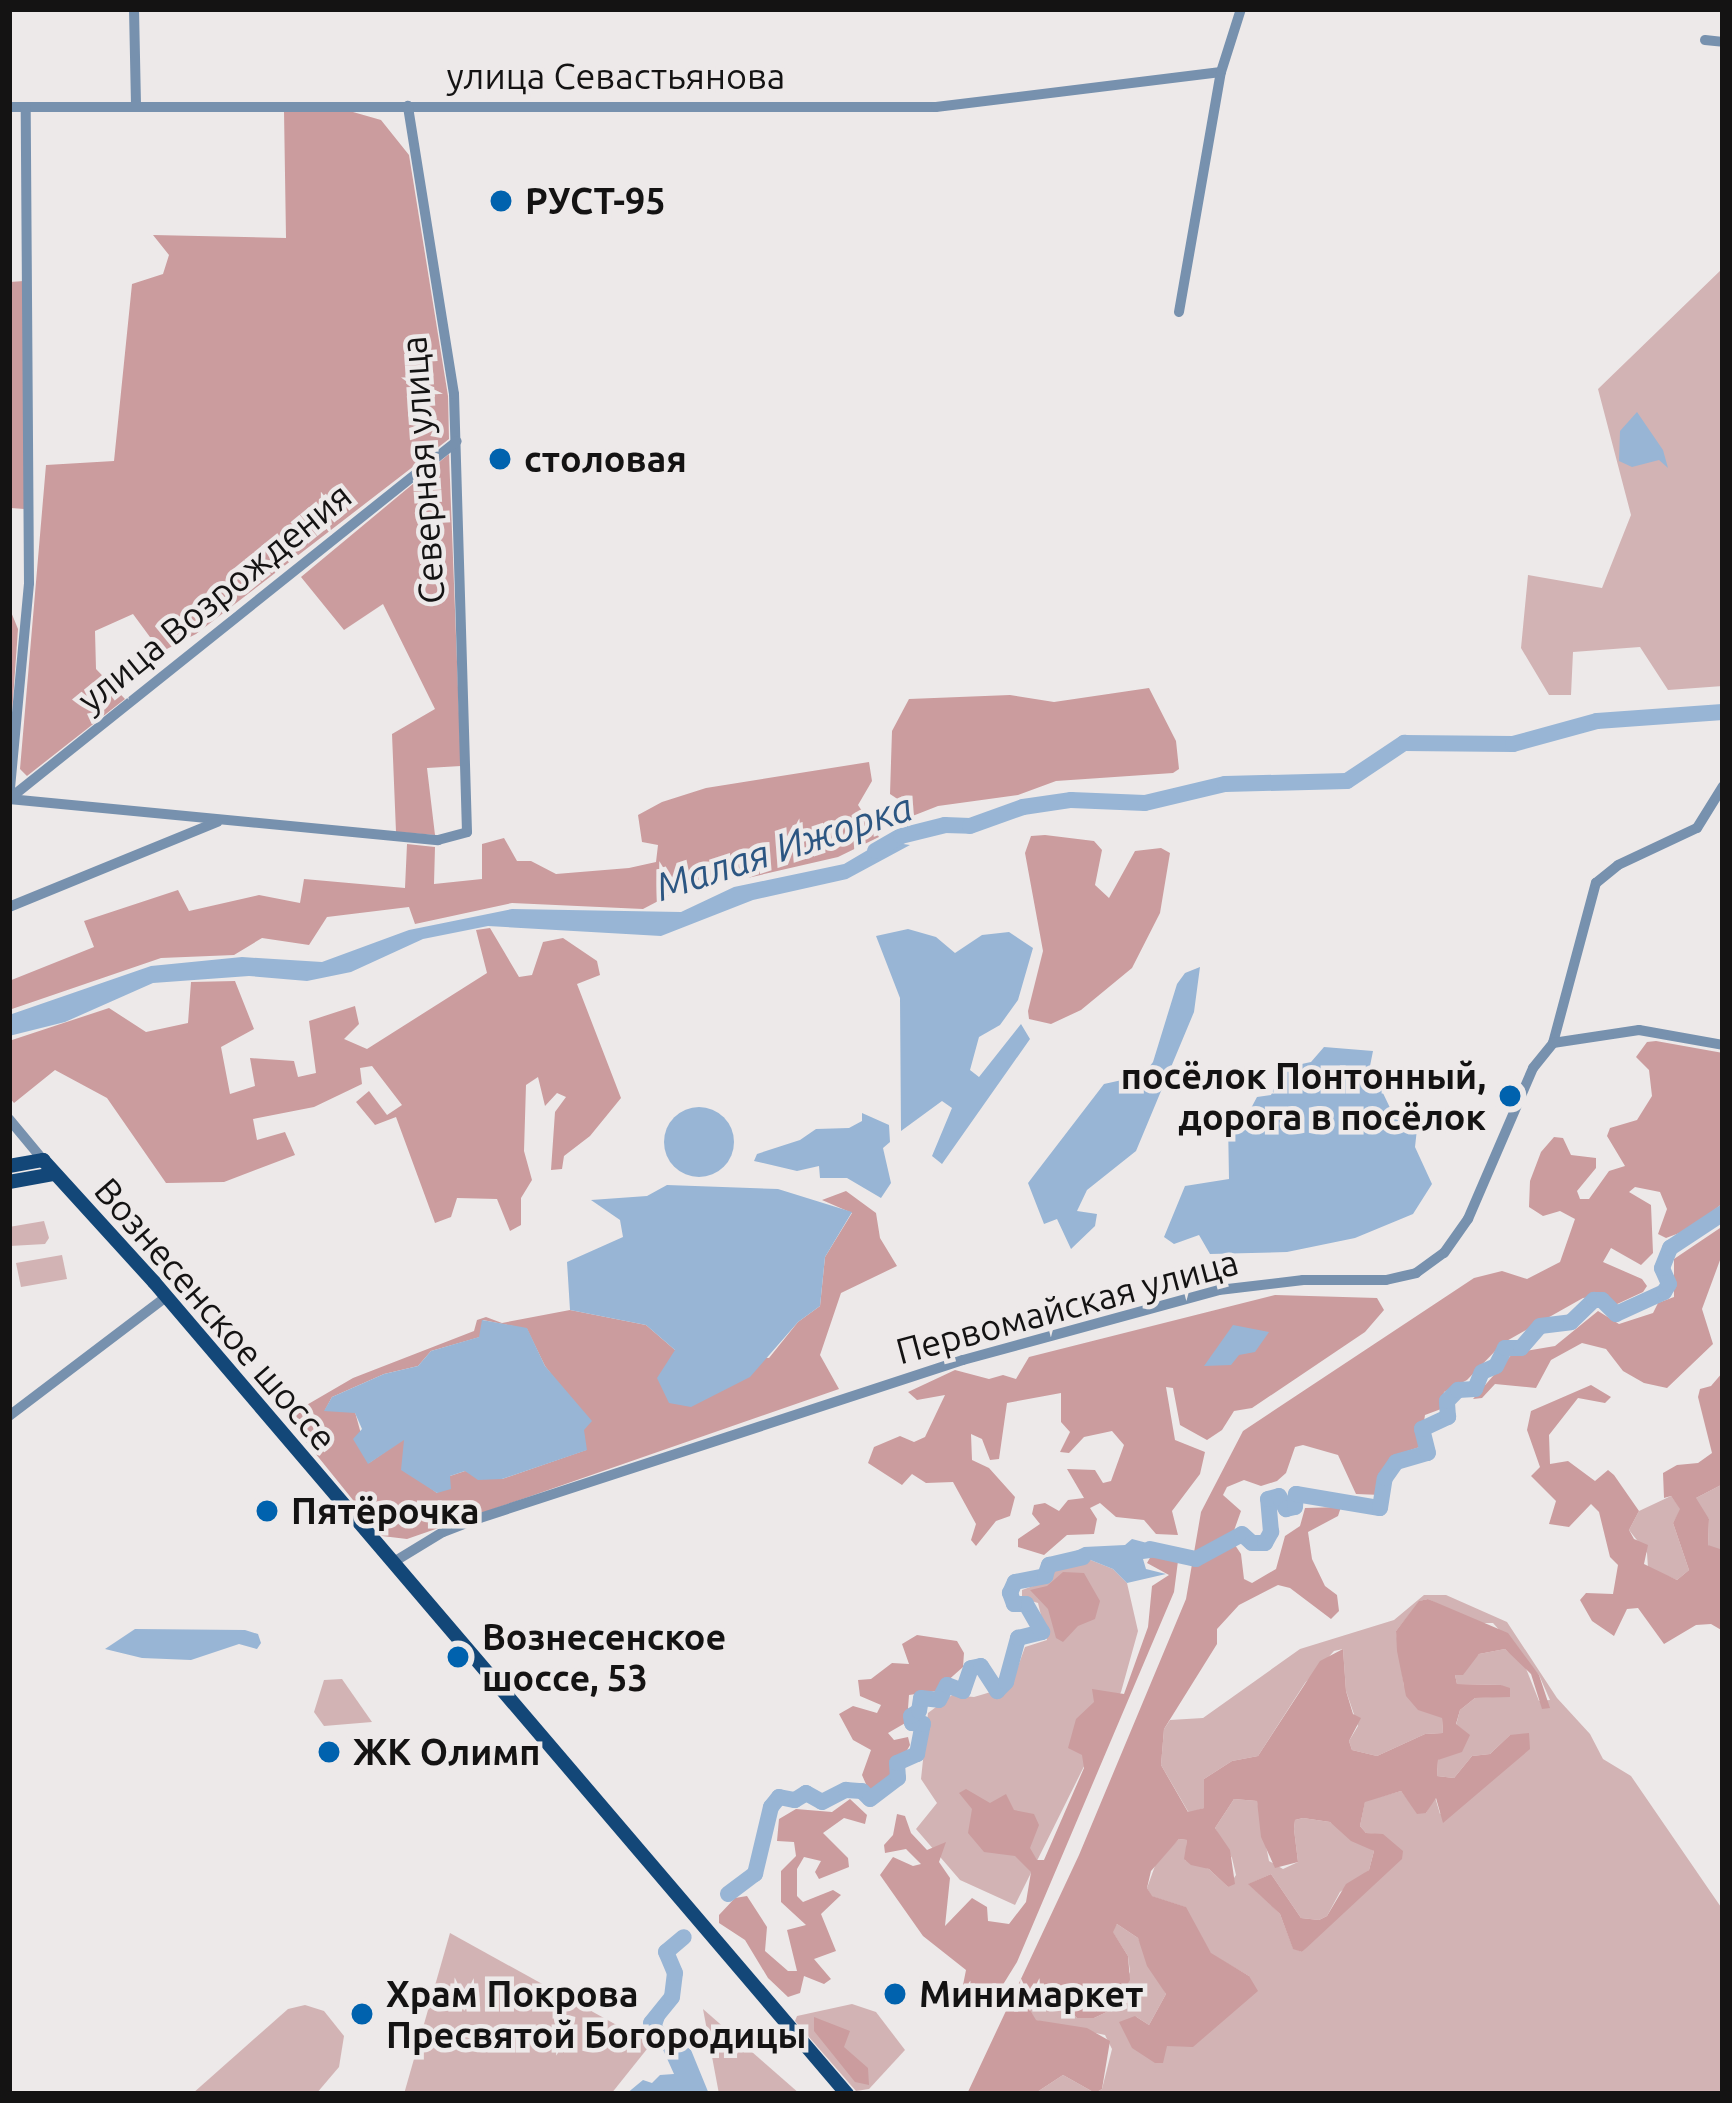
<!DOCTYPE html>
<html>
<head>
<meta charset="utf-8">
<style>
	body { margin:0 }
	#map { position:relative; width:1732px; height:2103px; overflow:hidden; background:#ede9e9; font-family:Ubuntu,sans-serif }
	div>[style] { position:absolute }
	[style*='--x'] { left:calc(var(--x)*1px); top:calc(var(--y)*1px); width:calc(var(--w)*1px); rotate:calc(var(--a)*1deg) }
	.green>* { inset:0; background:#d2b3b4 }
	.forest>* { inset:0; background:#cb9c9e }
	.water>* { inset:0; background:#98b5d5 }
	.round { border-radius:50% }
	.river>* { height:16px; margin:-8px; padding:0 8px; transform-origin:8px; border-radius:8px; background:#98b5d5 }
	.minor>* { height:10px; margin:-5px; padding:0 5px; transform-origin:5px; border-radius:5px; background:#7791ae }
	.major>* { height:14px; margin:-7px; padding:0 7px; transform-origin:7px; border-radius:7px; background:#134778 }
	.dots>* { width:33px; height:33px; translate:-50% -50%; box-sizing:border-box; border:6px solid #ede9e9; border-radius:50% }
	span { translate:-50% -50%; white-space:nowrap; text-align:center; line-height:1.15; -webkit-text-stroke:9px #ede9e9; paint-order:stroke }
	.street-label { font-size:36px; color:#141313 }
	.poi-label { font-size:36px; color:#141313; font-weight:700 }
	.left { translate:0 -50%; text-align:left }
	.right { translate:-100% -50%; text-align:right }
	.water-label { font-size:39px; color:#2c5682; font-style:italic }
	.frame { position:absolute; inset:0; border:12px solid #141313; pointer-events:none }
</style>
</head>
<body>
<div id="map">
	<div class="green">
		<div style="clip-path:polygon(1723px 268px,1723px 686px,1668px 690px,1640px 647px,1573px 652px,1571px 695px,1549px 695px,1521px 648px,1528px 575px,1602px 588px,1631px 515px,1598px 389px)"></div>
		<div style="clip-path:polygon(44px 1221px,49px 1238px,45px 1244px,10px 1246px,9px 1227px)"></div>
		<div style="clip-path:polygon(62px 1255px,67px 1279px,21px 1287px,16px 1263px)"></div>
		<div style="clip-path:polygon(1723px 1484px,1723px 1550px,1714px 1550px,1708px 1545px,1709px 1519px,1696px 1507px,1696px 1498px)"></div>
		<div style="clip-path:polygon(1671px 1496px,1681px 1509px,1673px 1523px,1689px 1570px,1677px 1580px,1648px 1568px,1647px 1553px,1629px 1530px,1639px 1511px)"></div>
		<div style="clip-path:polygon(1088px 1559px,1113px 1569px,1127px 1583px,1138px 1631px,1121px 1692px,1015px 1905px,960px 1880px,916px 1829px,937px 1803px,921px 1779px,928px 1713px,952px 1695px,974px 1697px,1011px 1686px,1025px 1647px,1047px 1640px,1038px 1603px,1022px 1598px,1022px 1590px,1047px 1581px,1054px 1569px)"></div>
		<div style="clip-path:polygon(1424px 1595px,1446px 1595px,1507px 1622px,1557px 1698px,1590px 1734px,1603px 1759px,1631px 1776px,1723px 1910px,1723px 2094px,1034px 2094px,1063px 2075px,1095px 2093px,1102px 2089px,1112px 2049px,1105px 2035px,1035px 2020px,1027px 2005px,1031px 1998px,1058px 2000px,1077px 2018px,1094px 2018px,1111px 2010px,1130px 1972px,1128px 1956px,1112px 1931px,1117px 1924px,1138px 1938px,1166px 1994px,1149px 2025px,1135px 2016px,1167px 2046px,1175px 2045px,1249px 1976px,1211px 1954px,1185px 1907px,1151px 1896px,1147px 1888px,1156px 1863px,1179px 1839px,1187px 1840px,1185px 1860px,1209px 1869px,1228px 1887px,1236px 1875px,1232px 1858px,1215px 1828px,1234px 1799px,1257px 1801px,1269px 1861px,1283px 1869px,1298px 1862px,1294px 1829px,1295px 1820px,1303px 1818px,1330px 1822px,1374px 1851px,1369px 1870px,1340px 1892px,1327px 1916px,1319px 1920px,1301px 1918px,1271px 1874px,1249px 1884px,1280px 1914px,1293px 1948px,1302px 1952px,1395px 1847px,1383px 1835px,1366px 1833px,1360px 1826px,1365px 1801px,1401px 1791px,1418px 1813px,1426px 1813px,1435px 1797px,1440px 1814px,1529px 1749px,1510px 1735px,1490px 1754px,1472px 1756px,1454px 1778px,1437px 1776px,1438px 1760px,1469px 1735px,1456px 1725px,1460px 1710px,1475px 1698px,1510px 1696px,1501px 1685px,1457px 1684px,1455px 1675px,1479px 1654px,1505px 1649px,1525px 1666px,1539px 1701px,1550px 1700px,1539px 1675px,1493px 1623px,1475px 1623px,1428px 1599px,1420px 1601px,1396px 1631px,1400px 1660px,1404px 1686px,1442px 1717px,1443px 1733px,1425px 1734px,1377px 1756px,1352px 1750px,1349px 1741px,1358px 1726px,1346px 1691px,1343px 1649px,1334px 1651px,1305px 1683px,1258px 1756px,1232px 1761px,1204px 1779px,1204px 1808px,1189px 1813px,1161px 1765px,1164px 1729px,1170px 1720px,1203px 1718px,1300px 1649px,1394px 1620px)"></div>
		<div style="clip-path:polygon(342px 1679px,372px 1722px,324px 1726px,314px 1712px,324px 1680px)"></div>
		<div style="clip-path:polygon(450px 1933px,651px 2044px,611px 2094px,404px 2094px)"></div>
		<div style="clip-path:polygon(852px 2004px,876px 2012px,905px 2050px,869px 2089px,856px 2091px,795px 2021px,797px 2016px)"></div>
		<div style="clip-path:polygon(305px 2005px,324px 2011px,344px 2036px,339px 2067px,316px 2094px,192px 2094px,288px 2009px)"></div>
		<div style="clip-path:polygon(703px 2009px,800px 2094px,719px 2094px)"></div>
	</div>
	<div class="forest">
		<div style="clip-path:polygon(346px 110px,381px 120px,409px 155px,448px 396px,449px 439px,196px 634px,161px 652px,133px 614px,95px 631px,96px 669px,125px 699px,27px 776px,20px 769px,46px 465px,114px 461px,132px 284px,163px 274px,169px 255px,153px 235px,286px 238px,284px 111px)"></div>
		<div style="clip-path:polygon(24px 281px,24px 509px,11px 508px,10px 282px)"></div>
		<div style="clip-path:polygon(449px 454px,461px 766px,427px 768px,435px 835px,396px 832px,392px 734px,435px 709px,383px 604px,344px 630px,301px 577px)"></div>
		<div style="clip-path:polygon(9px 607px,18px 629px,12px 713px,9px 713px)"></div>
		<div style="clip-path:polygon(1149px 688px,1176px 741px,1179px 769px,1173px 773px,1056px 781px,1018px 795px,938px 806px,910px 817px,908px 806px,890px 794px,892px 731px,909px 699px,1010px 695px,1054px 702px)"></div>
		<div style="clip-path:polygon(869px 762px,872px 781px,858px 805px,879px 837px,838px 857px,743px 879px,704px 877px,643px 909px,512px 903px,415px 924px,409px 907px,327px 917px,309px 945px,262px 938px,234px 955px,161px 958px,9px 1010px,9px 981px,94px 947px,84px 921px,178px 890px,189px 911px,259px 895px,300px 903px,304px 879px,405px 888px,407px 844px,435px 847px,434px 884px,482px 879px,482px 844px,504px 838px,517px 861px,531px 861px,556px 874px,629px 868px,656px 862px,658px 845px,642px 842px,638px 815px,662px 802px,706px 788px)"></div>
		<div style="clip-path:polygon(1045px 835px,1094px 841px,1102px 850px,1095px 885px,1109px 898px,1135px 851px,1161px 848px,1170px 853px,1160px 913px,1132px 968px,1081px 1010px,1051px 1024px,1029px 1019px,1028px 1011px,1043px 951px,1025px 853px,1031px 836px)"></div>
		<div style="clip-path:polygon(490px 928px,519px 977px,532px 975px,543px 942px,563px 938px,597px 961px,600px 975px,577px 984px,621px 1098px,590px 1136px,564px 1156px,562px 1169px,551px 1170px,555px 1112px,566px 1097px,557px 1093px,545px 1106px,538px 1077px,526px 1085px,524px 1151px,532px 1180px,521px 1198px,521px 1225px,510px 1231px,497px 1199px,457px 1198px,451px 1217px,435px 1223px,396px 1117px,375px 1125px,356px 1102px,369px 1091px,387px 1115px,402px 1105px,372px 1066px,360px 1068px,362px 1084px,314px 1107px,253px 1119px,257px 1140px,285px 1132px,295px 1155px,224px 1182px,166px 1183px,107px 1098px,55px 1070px,14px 1103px,9px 1097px,9px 1041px,109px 1008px,146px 1032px,188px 1023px,191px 982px,235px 981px,254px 1029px,221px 1047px,230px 1094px,255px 1086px,250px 1058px,294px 1061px,298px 1077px,316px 1073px,309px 1021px,355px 1006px,359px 1024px,344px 1039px,367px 1049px,487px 973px,476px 930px)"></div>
		<div style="clip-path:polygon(1656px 1041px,1723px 1053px,1723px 1203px,1690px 1229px,1666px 1238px,1658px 1234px,1667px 1209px,1660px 1192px,1635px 1187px,1629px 1192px,1651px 1205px,1653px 1253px,1641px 1265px,1611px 1248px,1603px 1262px,1642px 1279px,1647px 1286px,1643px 1292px,1615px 1305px,1601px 1296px,1583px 1298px,1503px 1343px,1467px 1380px,1444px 1392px,1441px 1409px,1425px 1415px,1420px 1447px,1395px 1455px,1383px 1469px,1381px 1495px,1356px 1494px,1338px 1455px,1303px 1445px,1295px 1447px,1286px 1473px,1277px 1481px,1261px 1486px,1244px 1480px,1227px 1487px,1223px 1495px,1241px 1511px,1231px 1539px,1241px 1554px,1244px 1579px,1252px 1583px,1276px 1569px,1285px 1536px,1300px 1526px,1305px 1508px,1341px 1507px,1338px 1516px,1308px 1532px,1312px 1559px,1325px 1586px,1337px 1595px,1339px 1611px,1331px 1619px,1290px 1588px,1278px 1585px,1239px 1605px,1217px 1629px,1217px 1644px,1164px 1729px,1161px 1765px,1188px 1812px,1204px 1808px,1204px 1779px,1232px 1761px,1258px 1756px,1320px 1661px,1343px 1649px,1346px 1691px,1353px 1714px,1361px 1718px,1349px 1741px,1352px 1750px,1377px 1756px,1425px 1734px,1443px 1733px,1442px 1718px,1418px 1710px,1406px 1696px,1397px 1651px,1396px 1631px,1419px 1601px,1428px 1599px,1508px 1633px,1539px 1675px,1550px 1708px,1542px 1709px,1531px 1674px,1505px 1649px,1479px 1654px,1463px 1675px,1455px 1675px,1457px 1684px,1501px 1685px,1510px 1688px,1510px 1697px,1475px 1698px,1460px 1710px,1456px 1724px,1470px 1735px,1462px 1752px,1438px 1760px,1437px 1776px,1454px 1778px,1472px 1756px,1490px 1754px,1510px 1735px,1529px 1733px,1530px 1749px,1443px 1823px,1436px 1798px,1426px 1813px,1417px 1814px,1401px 1791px,1365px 1802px,1360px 1826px,1366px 1833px,1383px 1834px,1403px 1851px,1402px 1859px,1302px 1952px,1293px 1949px,1280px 1914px,1248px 1884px,1271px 1874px,1301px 1918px,1319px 1920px,1327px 1916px,1346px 1884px,1369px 1870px,1374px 1851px,1351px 1841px,1330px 1822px,1303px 1818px,1295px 1820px,1294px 1829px,1298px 1862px,1275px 1868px,1261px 1837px,1257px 1801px,1234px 1799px,1215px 1828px,1230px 1850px,1235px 1884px,1228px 1887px,1209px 1869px,1191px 1865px,1184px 1859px,1187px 1840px,1179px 1839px,1151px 1871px,1147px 1888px,1152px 1896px,1186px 1907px,1211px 1953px,1249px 1976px,1258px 1991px,1193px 2047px,1167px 2046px,1163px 2063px,1155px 2063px,1132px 2048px,1119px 2022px,1135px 2016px,1149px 2025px,1166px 1994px,1147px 1966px,1138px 1938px,1117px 1924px,1113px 1932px,1128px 1956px,1130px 1980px,1111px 2010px,1094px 2018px,1077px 2018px,1058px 2000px,1031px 1998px,1027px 2005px,1036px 2020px,1087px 2028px,1110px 2041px,1102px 2089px,1095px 2093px,1063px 2075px,1034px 2094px,967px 2094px,1079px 1855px,1186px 1599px,1201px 1512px,1243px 1431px,1474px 1278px,1502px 1271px,1527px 1279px,1560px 1262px,1575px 1219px,1560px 1211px,1543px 1216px,1529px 1207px,1530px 1181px,1541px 1152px,1554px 1137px,1563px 1138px,1571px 1155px,1596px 1158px,1596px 1168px,1577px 1191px,1580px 1199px,1589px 1199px,1609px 1171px,1625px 1166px,1607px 1136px,1610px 1128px,1637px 1120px,1652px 1096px,1649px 1070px,1636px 1057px,1647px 1042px)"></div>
		<div style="clip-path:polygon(evenodd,846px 1191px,876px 1213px,880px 1238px,897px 1266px,841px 1293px,820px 1355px,839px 1389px,407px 1539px,382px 1536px,286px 1417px,353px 1378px,474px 1331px,477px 1320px,486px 1317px,502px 1323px,570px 1310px,646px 1325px,675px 1350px,769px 1358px,798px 1322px,820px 1306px,825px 1257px,852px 1213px,822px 1200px,846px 1191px,483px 1320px,527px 1329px,545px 1366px,575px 1405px,586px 1450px,502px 1479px,465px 1471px,450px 1476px,437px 1493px,421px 1481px,405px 1438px,369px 1463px,355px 1412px,325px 1410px,332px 1397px,384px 1374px,418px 1366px,431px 1351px,480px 1337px,483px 1320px)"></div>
		<div style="clip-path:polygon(1723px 1226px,1723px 1252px,1702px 1309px,1713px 1344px,1667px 1388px,1644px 1383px,1623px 1371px,1606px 1349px,1582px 1343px,1551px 1360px,1536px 1388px,1495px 1384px,1482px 1398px,1473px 1399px,1513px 1353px,1555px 1346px,1598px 1311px,1619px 1324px,1653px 1313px,1658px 1303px,1674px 1297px,1674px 1259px)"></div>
		<div style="clip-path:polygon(1275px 1295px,1377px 1298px,1384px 1310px,1365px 1332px,1252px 1408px,1234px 1411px,1222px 1430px,1207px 1440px,1180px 1425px,1173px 1388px,1166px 1387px,1175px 1440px,1205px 1452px,1200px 1474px,1172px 1511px,1178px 1535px,1156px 1534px,1144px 1520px,1116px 1517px,1100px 1503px,1090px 1508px,1097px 1519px,1094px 1534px,1067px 1535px,1044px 1555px,1018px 1547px,1018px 1539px,1040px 1524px,1032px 1514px,1034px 1505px,1045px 1503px,1059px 1511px,1068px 1500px,1084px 1498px,1067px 1469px,1095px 1470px,1103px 1483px,1111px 1481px,1124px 1445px,1112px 1431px,1084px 1437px,1069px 1453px,1060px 1452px,1070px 1432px,1061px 1422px,1061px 1393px,1007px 1403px,999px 1459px,990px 1460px,982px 1439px,971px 1434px,972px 1460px,989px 1468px,1015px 1497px,1010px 1516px,996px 1521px,976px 1546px,971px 1540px,976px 1524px,953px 1482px,926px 1483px,912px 1474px,902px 1485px,868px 1463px,874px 1447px,900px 1436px,914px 1442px,925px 1437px,945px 1395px,917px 1400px,908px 1392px,955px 1370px,989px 1379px,1003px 1375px,1016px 1379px,1029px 1357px)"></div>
		<div style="clip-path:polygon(1723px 1372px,1723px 1484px,1696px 1498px,1709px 1519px,1708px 1545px,1723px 1550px,1723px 1631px,1711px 1624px,1696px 1625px,1664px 1644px,1638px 1608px,1627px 1609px,1614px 1636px,1592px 1621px,1580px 1600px,1586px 1593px,1613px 1594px,1618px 1565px,1610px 1557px,1599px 1512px,1591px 1504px,1569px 1527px,1549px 1524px,1556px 1501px,1531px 1476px,1540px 1467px,1527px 1430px,1531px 1411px,1591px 1385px,1611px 1397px,1605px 1403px,1578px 1398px,1549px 1435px,1550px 1464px,1568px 1461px,1595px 1481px,1608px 1470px,1614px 1475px,1639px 1511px,1629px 1530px,1634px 1539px,1648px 1545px,1644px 1564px,1677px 1580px,1689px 1570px,1673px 1523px,1680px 1509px,1671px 1496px,1664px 1498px,1663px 1473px,1677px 1465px,1698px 1463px,1712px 1453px,1698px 1397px,1700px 1389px,1711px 1386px)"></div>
		<div style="clip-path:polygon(1151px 1556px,1178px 1561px,1174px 1592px,1017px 1962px,999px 1991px,983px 1995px,963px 1985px,966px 1970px,923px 1936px,880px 1875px,893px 1857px,913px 1866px,921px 1864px,906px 1849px,885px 1853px,884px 1845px,893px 1835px,897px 1814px,905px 1816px,911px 1833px,927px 1850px,946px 1842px,939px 1862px,950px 1878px,945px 1926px,972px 1898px,987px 1907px,988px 1921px,1009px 1924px,1026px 1902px,1031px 1872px,1015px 1856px,984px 1852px,968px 1833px,972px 1809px,959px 1793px,966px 1789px,990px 1803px,1006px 1794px,1014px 1810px,1034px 1814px,1039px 1825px,1030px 1848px,1037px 1860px,1044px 1860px,1084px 1768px,1082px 1755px,1068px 1748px,1076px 1719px,1094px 1702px,1092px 1689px,1124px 1694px,1148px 1627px,1152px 1586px,1169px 1575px,1147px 1563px)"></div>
		<div style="clip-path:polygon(1063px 1572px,1084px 1573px,1100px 1601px,1095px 1619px,1078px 1626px,1063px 1642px,1056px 1638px,1048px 1609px,1030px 1590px,1047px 1586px)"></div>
		<div style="clip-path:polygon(917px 1635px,957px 1641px,964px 1653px,963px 1667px,936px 1691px,909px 1695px,907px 1722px,888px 1733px,894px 1740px,908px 1737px,910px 1745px,905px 1754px,892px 1758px,892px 1779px,869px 1791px,862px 1775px,871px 1750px,853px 1740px,839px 1714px,853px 1706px,877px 1713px,881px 1705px,860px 1696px,858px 1680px,871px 1679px,892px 1663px,909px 1664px,902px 1644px)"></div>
		<div style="clip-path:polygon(850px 1799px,867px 1815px,865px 1824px,844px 1818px,823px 1833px,848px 1858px,849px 1867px,819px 1879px,815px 1872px,821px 1861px,804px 1857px,797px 1869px,797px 1896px,803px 1902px,833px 1890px,841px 1895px,821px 1914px,836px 1951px,814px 1959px,831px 1979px,824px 1984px,804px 1976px,800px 1993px,788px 1997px,768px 1978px,745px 1940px,719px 1923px,719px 1915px,735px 1898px,747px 1896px,767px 1927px,765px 1951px,788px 1971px,797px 1971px,787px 1930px,806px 1925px,781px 1902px,781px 1871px,796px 1856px,794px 1842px,777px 1841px,779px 1819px,796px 1809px,832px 1812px)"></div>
		<div style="clip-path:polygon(814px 2017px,850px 2031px,844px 2047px,868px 2068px,869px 2085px,855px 2082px,814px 2031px)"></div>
	</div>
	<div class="water">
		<div style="clip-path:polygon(1637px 412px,1663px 450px,1668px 468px,1659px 460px,1632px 467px,1619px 461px,1620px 431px)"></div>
		<div style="clip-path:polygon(883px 841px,910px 845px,847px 879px,753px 900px,661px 936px,488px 926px,423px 939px,351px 972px,307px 981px,249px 976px,153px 983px,65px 1022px,9px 1036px,9px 1015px,151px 966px,242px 957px,322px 962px,409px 930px,512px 909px,681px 912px,734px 887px,844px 864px)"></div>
		<div style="clip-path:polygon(908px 929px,936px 937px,955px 953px,982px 935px,1009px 932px,1033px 948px,1018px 1000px,1000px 1025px,979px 1037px,970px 1070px,979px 1077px,1021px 1024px,1030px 1039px,942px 1164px,932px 1156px,952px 1108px,942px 1101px,901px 1131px,900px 998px,876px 936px)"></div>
		<div style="clip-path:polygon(1200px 967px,1194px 1012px,1136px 1151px,1087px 1190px,1077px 1211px,1097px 1214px,1095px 1226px,1071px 1249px,1057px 1219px,1044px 1224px,1028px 1183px,1104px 1084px,1122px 1080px,1132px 1090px,1153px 1062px,1177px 984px,1185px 973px)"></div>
		<div style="clip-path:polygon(1324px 1047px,1373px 1051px,1370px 1066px,1393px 1114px,1418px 1120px,1415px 1147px,1432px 1184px,1413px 1214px,1355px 1238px,1287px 1252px,1210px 1254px,1199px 1235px,1174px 1244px,1164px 1237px,1185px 1186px,1229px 1179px,1228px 1122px,1249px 1112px,1257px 1097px,1271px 1095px,1283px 1068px,1311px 1062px)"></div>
		<div class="round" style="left:664px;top:1107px;width:70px;height:70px"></div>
		<div style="clip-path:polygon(862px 1113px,889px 1125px,890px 1142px,883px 1148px,891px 1183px,881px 1198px,847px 1178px,820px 1178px,819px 1166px,797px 1171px,754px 1161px,757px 1154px,800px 1140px,816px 1129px,849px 1128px,862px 1121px)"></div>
		<div style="clip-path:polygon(667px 1185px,778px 1189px,852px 1212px,825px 1257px,820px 1306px,798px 1322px,750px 1377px,691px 1407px,669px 1403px,657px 1378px,675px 1350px,646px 1325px,570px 1310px,567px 1262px,623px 1237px,620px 1220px,591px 1200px,647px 1196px)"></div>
		<div style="clip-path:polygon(482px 1320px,527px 1328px,545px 1366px,592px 1421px,584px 1430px,587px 1450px,502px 1479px,478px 1480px,465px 1471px,450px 1476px,451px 1489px,437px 1493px,401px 1470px,404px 1440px,368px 1464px,353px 1439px,362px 1429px,355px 1413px,324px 1411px,332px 1397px,384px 1374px,418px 1366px,431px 1351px,479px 1337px)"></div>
		<div style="clip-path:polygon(1233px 1325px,1269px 1332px,1255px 1352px,1239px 1355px,1231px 1365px,1204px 1366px)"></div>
		<div style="clip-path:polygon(1132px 1539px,1170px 1549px,1166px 1556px,1143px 1559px,1146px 1569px,1166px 1574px,1127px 1583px,1113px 1569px,1088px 1559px,1065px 1566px,1064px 1557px,1084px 1547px,1125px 1545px)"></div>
		<div style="clip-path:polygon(135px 1629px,245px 1630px,258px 1634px,261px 1643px,257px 1649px,239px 1644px,191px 1660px,142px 1658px,105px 1649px)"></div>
		<div style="clip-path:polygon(672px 1997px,662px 2026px,691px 2050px,709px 2094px,626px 2094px,643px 2080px,652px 2083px,660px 2075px,674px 2074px,651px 2023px)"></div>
	</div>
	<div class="river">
		<div style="--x:875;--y:851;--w:30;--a:-30"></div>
		<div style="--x:901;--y:836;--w:45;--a:-14"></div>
		<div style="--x:945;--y:825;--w:25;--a:2"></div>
		<div style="--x:970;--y:826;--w:56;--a:-19.7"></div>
		<div style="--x:1023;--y:807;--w:49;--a:-8.3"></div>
		<div style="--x:1071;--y:800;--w:74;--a:2.3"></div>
		<div style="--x:1145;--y:803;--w:82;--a:-13.4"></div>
		<div style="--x:1225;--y:784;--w:122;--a:-1.4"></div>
		<div style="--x:1347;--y:781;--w:69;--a:-33.7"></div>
		<div style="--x:1404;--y:743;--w:109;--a:0.5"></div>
		<div style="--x:1513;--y:744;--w:87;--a:-15.3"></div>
		<div style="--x:1597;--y:721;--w:126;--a:-4.1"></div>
		<div style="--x:1150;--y:1549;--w:47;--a:12.3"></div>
		<div style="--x:1196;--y:1559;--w:52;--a:-28.5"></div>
		<div style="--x:1242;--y:1534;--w:13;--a:42"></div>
		<div style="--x:1252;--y:1543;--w:13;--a:0"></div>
		<div style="--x:1265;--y:1543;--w:13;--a:-61"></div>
		<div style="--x:1271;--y:1532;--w:33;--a:-95"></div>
		<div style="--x:1268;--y:1499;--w:11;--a:-15"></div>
		<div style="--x:1279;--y:1496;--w:15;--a:62"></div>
		<div style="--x:1286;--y:1509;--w:9;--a:-13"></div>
		<div style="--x:1295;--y:1507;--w:13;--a:-86"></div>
		<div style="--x:1296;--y:1494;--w:85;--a:9.5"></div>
		<div style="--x:1380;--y:1508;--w:30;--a:-81"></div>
		<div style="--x:1385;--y:1478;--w:19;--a:-55"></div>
		<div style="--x:1396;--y:1462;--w:33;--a:-16"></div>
		<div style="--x:1428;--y:1453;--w:25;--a:-104"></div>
		<div style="--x:1422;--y:1429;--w:29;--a:-25"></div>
		<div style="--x:1448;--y:1417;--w:16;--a:-94"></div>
		<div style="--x:1447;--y:1401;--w:16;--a:-45"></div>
		<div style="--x:1458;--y:1390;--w:17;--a:-3"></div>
		<div style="--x:1475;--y:1389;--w:18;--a:-68"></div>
		<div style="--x:1482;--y:1372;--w:15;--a:-23"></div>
		<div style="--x:1496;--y:1366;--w:20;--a:-63"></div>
		<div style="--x:1505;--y:1348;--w:16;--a:0"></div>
		<div style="--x:1521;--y:1348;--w:29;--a:-49"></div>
		<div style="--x:1540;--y:1326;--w:31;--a:-7"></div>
		<div style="--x:1571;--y:1322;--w:32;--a:-44"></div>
		<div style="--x:1594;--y:1300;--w:8;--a:0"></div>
		<div style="--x:1602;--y:1300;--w:20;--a:45"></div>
		<div style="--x:1616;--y:1314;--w:53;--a:-24.6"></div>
		<div style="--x:1664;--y:1292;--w:9;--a:-58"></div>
		<div style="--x:1669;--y:1284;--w:17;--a:-114"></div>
		<div style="--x:1662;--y:1268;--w:22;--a:-68"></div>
		<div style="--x:1670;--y:1248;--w:64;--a:-33.4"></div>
		<div style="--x:728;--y:1894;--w:34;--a:-37"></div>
		<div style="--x:755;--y:1874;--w:69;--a:-76.6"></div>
		<div style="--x:771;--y:1807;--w:13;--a:-51"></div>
		<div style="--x:779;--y:1797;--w:16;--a:11"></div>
		<div style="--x:795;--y:1800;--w:13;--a:-32"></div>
		<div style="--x:806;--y:1793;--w:18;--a:29"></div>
		<div style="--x:822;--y:1802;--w:27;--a:-27"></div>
		<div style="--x:846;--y:1790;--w:16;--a:4"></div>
		<div style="--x:862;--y:1791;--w:11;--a:45"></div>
		<div style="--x:870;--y:1799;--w:35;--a:-37"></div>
		<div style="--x:898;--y:1778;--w:15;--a:-94"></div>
		<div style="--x:897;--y:1763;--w:22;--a:-24"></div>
		<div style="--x:917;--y:1754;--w:31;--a:-79"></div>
		<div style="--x:923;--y:1724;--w:11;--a:-175"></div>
		<div style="--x:912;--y:1723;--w:7;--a:-98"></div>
		<div style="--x:911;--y:1716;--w:9;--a:-32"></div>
		<div style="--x:919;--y:1711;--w:13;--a:-81"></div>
		<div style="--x:921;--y:1698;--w:18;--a:6"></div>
		<div style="--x:939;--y:1700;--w:17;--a:-62"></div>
		<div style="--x:947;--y:1685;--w:17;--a:21"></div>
		<div style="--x:963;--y:1691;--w:24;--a:-71"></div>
		<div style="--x:971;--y:1668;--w:10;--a:-11"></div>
		<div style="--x:981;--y:1666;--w:30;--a:57"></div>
		<div style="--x:997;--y:1691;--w:13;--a:-45"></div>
		<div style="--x:1006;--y:1682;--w:46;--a:-74.7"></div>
		<div style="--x:1018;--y:1638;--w:25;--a:-14"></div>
		<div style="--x:1042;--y:1632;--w:32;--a:-120"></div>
		<div style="--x:1026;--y:1604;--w:12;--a:180"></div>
		<div style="--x:1014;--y:1604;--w:12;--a:-110"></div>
		<div style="--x:1010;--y:1593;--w:12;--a:-66"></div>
		<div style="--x:1015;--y:1582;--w:31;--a:-11"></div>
		<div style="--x:1045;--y:1576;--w:12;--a:-70"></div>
		<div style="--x:1049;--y:1565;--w:35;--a:-13"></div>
		<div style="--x:664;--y:2041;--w:22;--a:-126"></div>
		<div style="--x:651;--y:2023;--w:33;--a:-51"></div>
		<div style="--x:672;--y:1997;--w:24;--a:-83"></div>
		<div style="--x:675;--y:1973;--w:23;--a:-113"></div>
		<div style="--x:666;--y:1952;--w:23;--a:-40"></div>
	</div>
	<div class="minor">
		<div style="--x:134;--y:9;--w:96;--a:88.8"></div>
		<div style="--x:1705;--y:40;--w:18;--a:6"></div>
		<div style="--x:9;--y:107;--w:927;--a:0"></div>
		<div style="--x:936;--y:107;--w:287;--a:-7"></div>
		<div style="--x:1179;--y:312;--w:244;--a:-80.1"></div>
		<div style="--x:1221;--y:72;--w:66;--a:-72.4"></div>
		<div style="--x:9;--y:799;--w:431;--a:5.5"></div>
		<div style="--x:438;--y:840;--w:30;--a:-15"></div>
		<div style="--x:467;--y:832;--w:438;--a:-91.7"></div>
		<div style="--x:454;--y:394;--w:292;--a:-99.1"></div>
		<div style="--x:9;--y:799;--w:217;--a:-84.7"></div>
		<div style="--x:29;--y:583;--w:476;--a:-90.4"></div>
		<div style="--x:9;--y:799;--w:573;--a:-38.63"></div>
		<div style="--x:9;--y:907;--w:225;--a:-22.2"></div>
		<div style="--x:1553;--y:1043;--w:166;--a:-75"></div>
		<div style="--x:1596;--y:883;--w:28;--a:-39"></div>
		<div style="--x:1618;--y:865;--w:87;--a:-25.1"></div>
		<div style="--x:1697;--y:828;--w:49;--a:-58.2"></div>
		<div style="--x:9;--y:1119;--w:53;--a:50.3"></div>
		<div style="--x:9;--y:1416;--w:197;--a:-37.2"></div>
		<div style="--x:392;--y:1563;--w:60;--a:-31.3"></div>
		<div style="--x:443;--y:1532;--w:40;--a:-21"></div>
		<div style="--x:480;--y:1518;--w:508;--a:-18.11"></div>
		<div style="--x:963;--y:1360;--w:265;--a:-15.3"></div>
		<div style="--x:1219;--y:1290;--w:85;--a:-6.8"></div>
		<div style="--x:1303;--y:1280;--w:83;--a:0"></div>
		<div style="--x:1386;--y:1280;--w:31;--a:-13"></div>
		<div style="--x:1416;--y:1273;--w:34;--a:-36"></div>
		<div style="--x:1444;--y:1253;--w:42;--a:-54.8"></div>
		<div style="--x:1468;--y:1219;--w:164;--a:-66.7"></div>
		<div style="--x:1533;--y:1068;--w:32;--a:-51"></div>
		<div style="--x:1553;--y:1043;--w:87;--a:-8.6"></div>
		<div style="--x:1639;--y:1030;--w:85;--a:10.1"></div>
	</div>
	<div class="major">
		<div style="--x:9;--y:1166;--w:35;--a:-10"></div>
		<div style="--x:43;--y:1160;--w:165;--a:47.7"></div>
		<div style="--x:154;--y:1282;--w:1068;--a:49.52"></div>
		<div style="--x:9;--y:1182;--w:46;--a:-10.1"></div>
	</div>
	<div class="dots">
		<div style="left:501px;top:201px;background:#0062ae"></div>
		<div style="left:500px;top:459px;background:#0062ae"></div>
		<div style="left:1510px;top:1096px;background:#0062ae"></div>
		<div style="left:267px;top:1511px;background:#0062ae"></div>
		<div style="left:458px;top:1657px;background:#0062ae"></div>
		<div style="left:329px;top:1752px;background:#0062ae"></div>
		<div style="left:895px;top:1994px;background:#0062ae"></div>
		<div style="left:362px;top:2014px;background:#0062ae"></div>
	</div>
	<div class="street-label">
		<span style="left:616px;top:76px">улица Севастьянова</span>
		<span style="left:422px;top:470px;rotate:-94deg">Северная улица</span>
		<span style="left:214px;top:597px;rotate:-39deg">улица Возрождения</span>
		<span style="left:1067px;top:1306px;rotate:-15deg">Первомайская улица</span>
		<span style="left:216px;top:1314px;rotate:49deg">Вознесенское шоссе</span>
	</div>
	<div class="poi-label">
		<span class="left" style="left:525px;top:201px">РУСТ-95</span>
		<span class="left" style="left:524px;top:459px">столовая</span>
		<span class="right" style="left:1486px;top:1096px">посёлок Понтонный,<br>дорога в посёлок</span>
		<span class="left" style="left:291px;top:1511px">Пятёрочка</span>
		<span class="left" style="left:482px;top:1657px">Вознесенское<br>шоссе, 53</span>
		<span class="left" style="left:353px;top:1752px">ЖК Олимп</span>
		<span class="left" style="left:386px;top:2014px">Храм Покрова<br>Пресвятой Богородицы</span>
		<span class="left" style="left:919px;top:1994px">Минимаркет</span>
	</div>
	<div class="water-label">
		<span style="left:784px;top:847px;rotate:-18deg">Малая Ижорка</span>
	</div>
	<div class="frame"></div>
</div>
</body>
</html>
